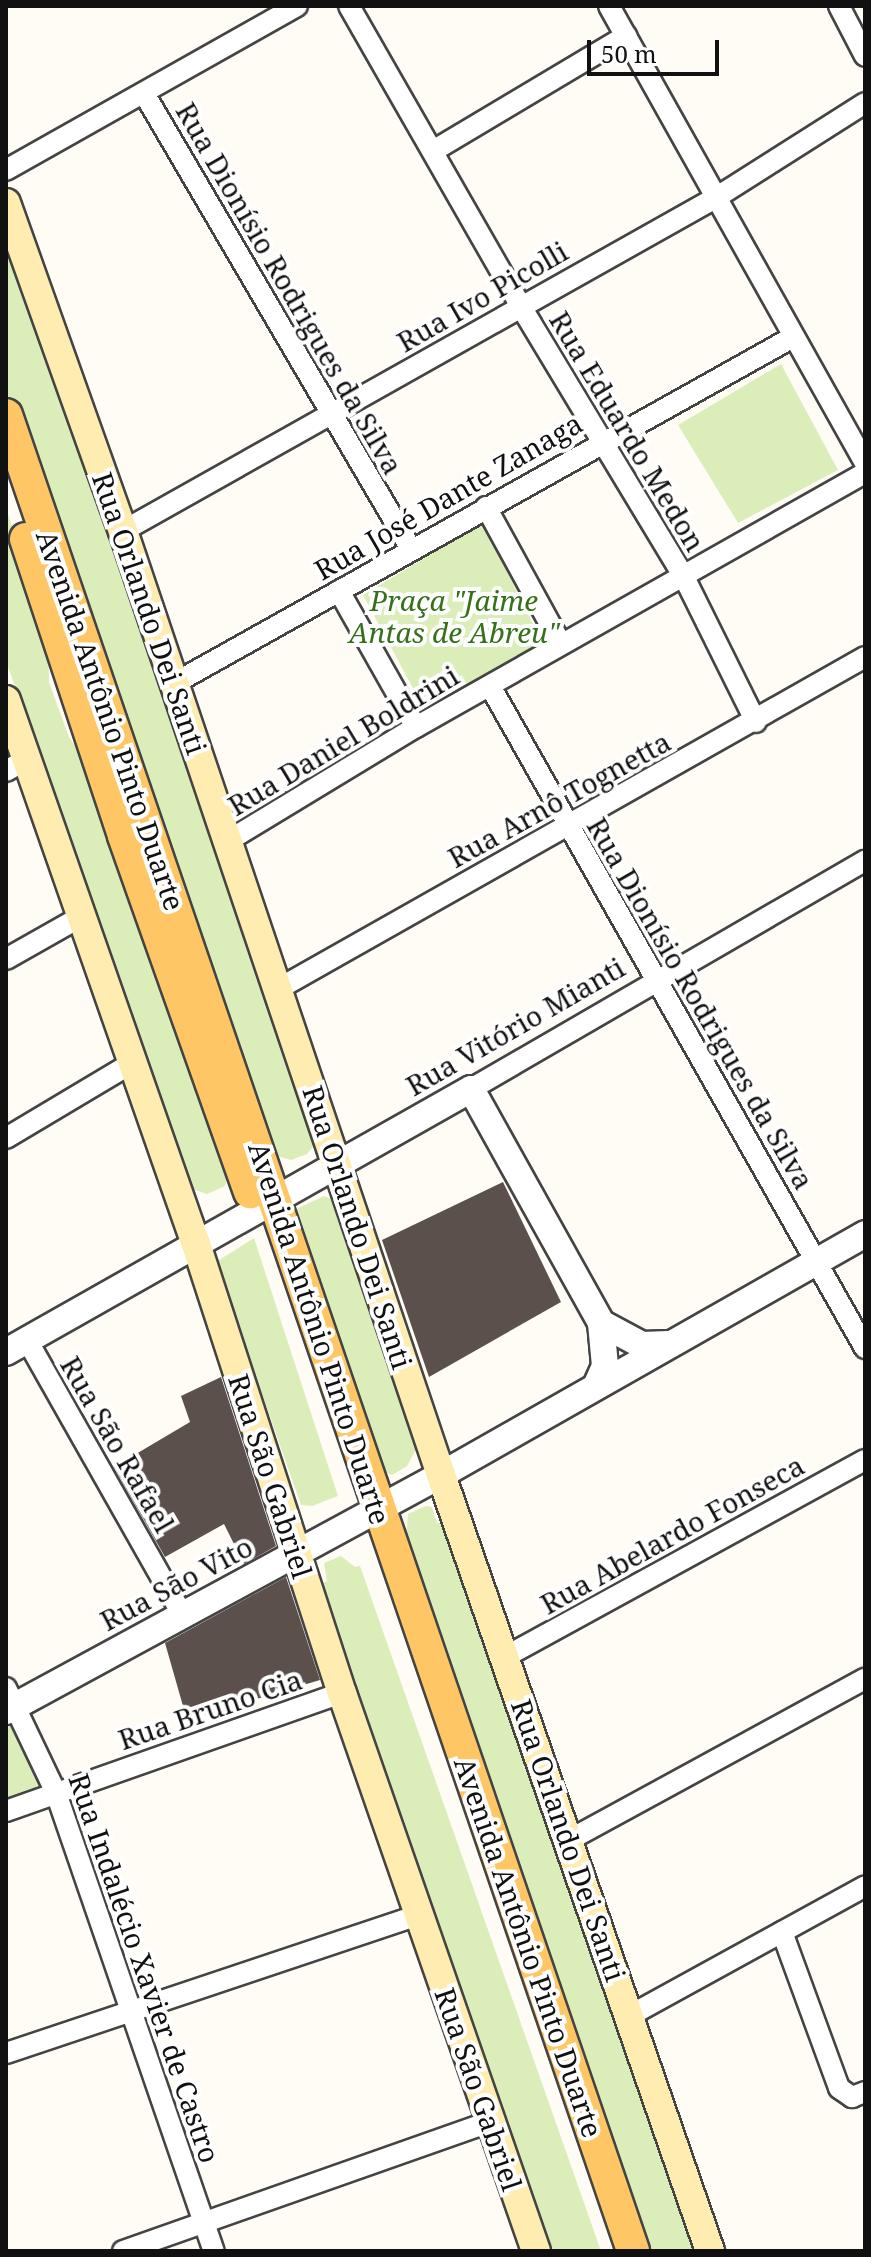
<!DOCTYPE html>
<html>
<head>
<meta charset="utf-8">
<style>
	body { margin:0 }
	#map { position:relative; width:871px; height:2257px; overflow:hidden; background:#fffcf5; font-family:"Noto Serif",serif }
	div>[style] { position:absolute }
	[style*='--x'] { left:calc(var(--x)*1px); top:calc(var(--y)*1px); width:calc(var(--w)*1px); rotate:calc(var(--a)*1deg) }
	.green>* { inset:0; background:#dbeeba }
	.building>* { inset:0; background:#5b504c }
	.roads { filter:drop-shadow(2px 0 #444) drop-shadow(-2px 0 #444) drop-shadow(0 2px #444) drop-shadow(0 -2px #444) }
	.minor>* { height:20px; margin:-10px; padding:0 10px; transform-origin:10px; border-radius:10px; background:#fff }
	.tertiary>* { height:26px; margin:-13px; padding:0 13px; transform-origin:13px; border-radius:13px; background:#fff }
	.secondary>* { height:28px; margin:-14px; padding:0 14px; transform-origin:14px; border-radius:14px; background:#ffecb0 }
	.primary>* { height:32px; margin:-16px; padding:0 16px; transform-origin:16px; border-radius:16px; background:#ffc665 }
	span { translate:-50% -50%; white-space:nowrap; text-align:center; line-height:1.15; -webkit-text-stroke:8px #fff; paint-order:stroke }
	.street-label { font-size:28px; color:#111 }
	.park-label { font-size:28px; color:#37701a; font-style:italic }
	.frame { position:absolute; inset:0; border:8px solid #111; pointer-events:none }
	.scale { position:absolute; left:587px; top:40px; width:132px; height:36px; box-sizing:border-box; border:4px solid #111; border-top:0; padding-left:10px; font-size:24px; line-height:28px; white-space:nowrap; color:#111; -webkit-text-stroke:6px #fff; paint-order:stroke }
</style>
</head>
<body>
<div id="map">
	<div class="green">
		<div style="clip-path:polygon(6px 242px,317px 1142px,307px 1154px,291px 1160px,274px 1155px,6px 390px)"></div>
		<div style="clip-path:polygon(781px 364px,838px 470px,738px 523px,678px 425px)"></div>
		<div style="clip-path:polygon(6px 508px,48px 634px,49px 682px,69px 737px,94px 771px,231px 1163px,225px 1186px,207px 1194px,192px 1189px,6px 661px)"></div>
		<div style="clip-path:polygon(483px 523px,543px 644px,423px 707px,363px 595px)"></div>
		<div style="clip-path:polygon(324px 1196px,336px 1201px,419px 1444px,407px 1466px,392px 1475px,381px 1471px,292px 1211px)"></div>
		<div style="clip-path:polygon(254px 1238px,338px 1496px,312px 1506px,301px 1505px,216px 1262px)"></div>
		<div style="clip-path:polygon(426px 1506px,432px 1507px,437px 1523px,444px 1522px,697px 2251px,645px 2251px,406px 1540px,408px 1514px)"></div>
		<div style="clip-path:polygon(341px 1556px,355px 1567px,360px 1566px,601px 2251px,552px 2251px,321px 1584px,327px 1581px,324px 1563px)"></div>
		<div style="clip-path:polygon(14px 1720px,43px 1791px,6px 1804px,6px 1724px)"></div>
	</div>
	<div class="building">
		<div style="clip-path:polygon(503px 1182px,561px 1302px,429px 1377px,382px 1240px)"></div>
		<div style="clip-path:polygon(221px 1377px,276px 1546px,244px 1564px,224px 1524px,165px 1557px,114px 1467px,190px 1422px,181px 1396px)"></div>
		<div style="clip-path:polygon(286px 1577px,320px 1680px,187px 1720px,165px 1643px)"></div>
	</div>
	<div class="roads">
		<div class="minor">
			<div style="--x:349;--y:6;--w:344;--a:60.2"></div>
			<div style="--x:520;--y:305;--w:315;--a:58.9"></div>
			<div style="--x:683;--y:575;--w:164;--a:63.6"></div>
			<div style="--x:609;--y:6;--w:524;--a:60.74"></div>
			<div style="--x:839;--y:6;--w:56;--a:62.5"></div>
			<div style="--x:145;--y:95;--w:526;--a:59.63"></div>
			<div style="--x:433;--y:151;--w:225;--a:-30.8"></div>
			<div style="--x:6;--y:170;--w:334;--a:-29.4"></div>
			<div style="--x:486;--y:507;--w:156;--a:61.3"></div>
			<div style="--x:123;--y:531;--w:681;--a:-29.35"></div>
			<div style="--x:717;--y:197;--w:175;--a:-32.4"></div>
			<div style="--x:339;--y:591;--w:156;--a:60.5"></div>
			<div style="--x:173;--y:684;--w:710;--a:-29.23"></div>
			<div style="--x:490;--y:686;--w:761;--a:60.47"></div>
			<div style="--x:6;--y:771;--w:24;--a:-30"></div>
			<div style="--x:226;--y:842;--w:222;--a:-31.2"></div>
			<div style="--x:416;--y:727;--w:516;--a:-29.5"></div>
			<div style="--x:6;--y:959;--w:87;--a:-29.5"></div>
			<div style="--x:278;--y:989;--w:674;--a:-29.49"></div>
			<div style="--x:471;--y:1089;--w:455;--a:-30.1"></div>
			<div style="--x:6;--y:1138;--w:147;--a:-30.8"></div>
			<div style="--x:27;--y:1340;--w:317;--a:60.5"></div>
			<div style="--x:505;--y:1657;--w:410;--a:-28.7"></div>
			<div style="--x:6;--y:1688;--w:116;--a:64.5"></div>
			<div style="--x:56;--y:1793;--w:484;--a:71"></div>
			<div style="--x:6;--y:1811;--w:356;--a:-19.4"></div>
			<div style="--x:571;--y:1839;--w:335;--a:-28.6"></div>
			<div style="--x:782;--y:1932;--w:166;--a:69.9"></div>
			<div style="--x:839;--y:2088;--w:16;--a:35"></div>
			<div style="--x:852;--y:2097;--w:14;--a:-21"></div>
			<div style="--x:629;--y:2016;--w:269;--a:-28.8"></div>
			<div style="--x:6;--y:2053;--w:434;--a:-18.5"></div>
			<div style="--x:123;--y:2251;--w:388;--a:-19.4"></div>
		</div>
		<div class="tertiary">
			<div style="--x:6;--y:1352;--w:534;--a:-29.49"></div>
			<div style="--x:471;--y:1089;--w:268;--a:60.9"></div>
			<div style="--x:601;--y:1323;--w:47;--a:28.2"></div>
			<div style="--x:642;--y:1345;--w:26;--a:-2"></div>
			<div style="--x:597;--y:1384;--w:20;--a:-66"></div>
			<div style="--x:605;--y:1366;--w:43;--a:-95.3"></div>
			<div style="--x:6;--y:1711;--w:495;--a:-28.5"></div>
			<div style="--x:441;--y:1475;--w:488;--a:-29.6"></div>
		</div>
		<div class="secondary">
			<div style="--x:6;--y:203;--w:348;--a:70.4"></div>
			<div style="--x:123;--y:531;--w:996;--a:71.38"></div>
			<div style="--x:441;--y:1475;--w:821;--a:70.88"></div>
			<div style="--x:6;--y:700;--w:576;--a:70.75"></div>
			<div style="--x:196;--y:1244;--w:472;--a:72"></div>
			<div style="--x:342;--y:1693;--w:591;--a:70.83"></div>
		</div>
		<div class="primary">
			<div style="--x:6;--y:415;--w:1940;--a:71.14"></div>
			<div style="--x:26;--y:539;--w:313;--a:71.7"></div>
			<div style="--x:124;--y:836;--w:378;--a:70.5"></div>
		</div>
	</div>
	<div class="street-label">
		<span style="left:290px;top:288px;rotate:60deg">Rua Dionísio Rodrigues da Silva</span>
		<span style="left:482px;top:296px;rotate:-30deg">Rua Ivo Picolli</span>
		<span style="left:628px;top:431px;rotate:59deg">Rua Eduardo Medon</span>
		<span style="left:448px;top:496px;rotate:-30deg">Rua José Dante Zanaga</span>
		<span style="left:150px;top:613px;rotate:71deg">Rua Orlando Dei Santi</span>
		<span style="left:111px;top:720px;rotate:71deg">Avenida Antônio Pinto Duarte</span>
		<span style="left:343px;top:740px;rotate:-31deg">Rua Daniel Boldrini</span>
		<span style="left:559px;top:799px;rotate:-29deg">Rua Arnô Tognetta</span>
		<span style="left:701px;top:1003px;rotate:60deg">Rua Dionísio Rodrigues da Silva</span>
		<span style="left:515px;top:1026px;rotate:-30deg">Rua Vitório Mianti</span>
		<span style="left:358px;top:1227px;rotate:72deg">Rua Orlando Dei Santi</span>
		<span style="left:320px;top:1333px;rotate:72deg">Avenida Antônio Pinto Duarte</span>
		<span style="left:118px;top:1444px;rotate:60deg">Rua São Rafael</span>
		<span style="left:271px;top:1476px;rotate:72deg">Rua São Gabriel</span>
		<span style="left:672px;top:1534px;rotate:-29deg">Rua Abelardo Fonseca</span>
		<span style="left:176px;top:1583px;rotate:-28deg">Rua São Vito</span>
		<span style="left:210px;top:1709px;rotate:-19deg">Rua Bruno Cia</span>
		<span style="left:569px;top:1840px;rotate:71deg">Rua Orlando Dei Santi</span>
		<span style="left:529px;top:1947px;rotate:71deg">Avenida Antônio Pinto Duarte</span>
		<span style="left:145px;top:1968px;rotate:71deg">Rua Indalécio Xavier de Castro</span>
		<span style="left:479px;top:2089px;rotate:71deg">Rua São Gabriel</span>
	</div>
	<div class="park-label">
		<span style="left:454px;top:616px">Praça "Jaime<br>Antas de Abreu"</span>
	</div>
	<div class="frame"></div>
	<div class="scale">50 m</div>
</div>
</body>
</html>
